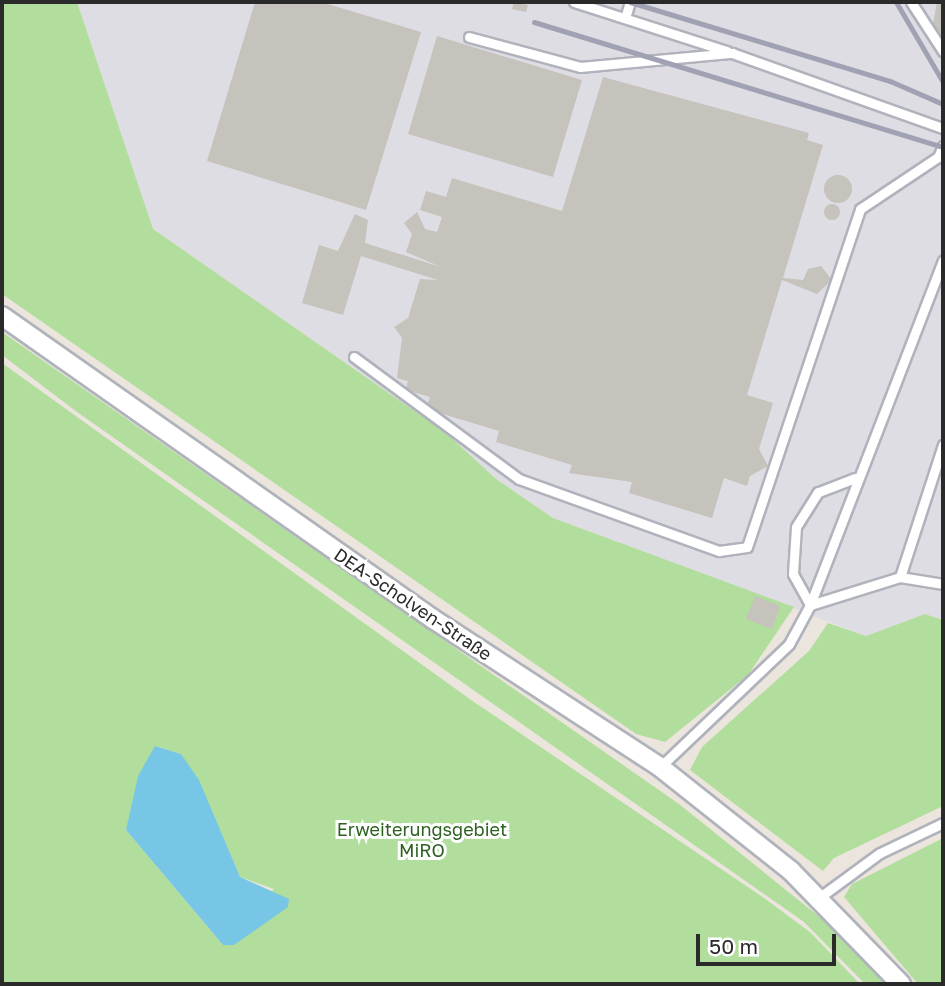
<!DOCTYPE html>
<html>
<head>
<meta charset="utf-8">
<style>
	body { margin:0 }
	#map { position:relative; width:945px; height:986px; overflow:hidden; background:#ebe5dd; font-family:"Golos Text",sans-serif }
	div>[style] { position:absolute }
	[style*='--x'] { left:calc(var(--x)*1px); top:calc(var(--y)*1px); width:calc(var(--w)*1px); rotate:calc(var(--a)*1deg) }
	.industrial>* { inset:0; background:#dfdde4 }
	.green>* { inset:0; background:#b2de9d }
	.water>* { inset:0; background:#77c6e5 }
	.building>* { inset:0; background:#c6c2bc }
	.round { border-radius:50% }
	.roads { filter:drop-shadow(2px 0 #b0b3bc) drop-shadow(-2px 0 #b0b3bc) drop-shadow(0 2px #b0b3bc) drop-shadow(0 -2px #b0b3bc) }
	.lane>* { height:9px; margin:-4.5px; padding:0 4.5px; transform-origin:4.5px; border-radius:4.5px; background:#fff }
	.street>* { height:18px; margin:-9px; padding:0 9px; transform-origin:9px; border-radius:9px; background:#fff }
	.rail>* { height:5px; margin:-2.5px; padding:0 2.5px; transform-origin:2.5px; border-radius:2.5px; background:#a0a2b3 }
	span { translate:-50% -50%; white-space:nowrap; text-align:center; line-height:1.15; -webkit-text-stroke:6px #fff; paint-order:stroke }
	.street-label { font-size:18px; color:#2a2a2a }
	.park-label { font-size:18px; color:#2c611f }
	.frame { position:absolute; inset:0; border:4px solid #2a2a2a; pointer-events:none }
	.scale { position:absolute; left:696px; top:934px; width:140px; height:32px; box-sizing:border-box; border:4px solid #2a2a2a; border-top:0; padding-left:9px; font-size:21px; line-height:24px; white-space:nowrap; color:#2a2a2a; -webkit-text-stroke:5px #fff; paint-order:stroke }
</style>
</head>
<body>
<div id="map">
	<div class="industrial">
		<div style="clip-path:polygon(77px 2px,943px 2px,943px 620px,925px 614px,866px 636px,553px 518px,496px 479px,446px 433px,153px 229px)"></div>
	</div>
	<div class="green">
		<div style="clip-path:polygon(2px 2px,77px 2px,153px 229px,446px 433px,496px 479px,553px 518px,794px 607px,748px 675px,665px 742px,636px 734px,2px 294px)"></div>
		<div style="clip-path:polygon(2px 332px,679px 804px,863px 952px,889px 984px,865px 984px,804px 922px,77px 412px,2px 355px)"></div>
		<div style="clip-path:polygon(evenodd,2px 363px,474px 702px,764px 898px,810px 932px,860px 984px,2px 984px,2px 363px,155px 746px,181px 754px,240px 877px,274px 889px,223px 945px,126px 830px,155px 746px)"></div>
		<div style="clip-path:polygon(925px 614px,943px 620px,943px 806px,834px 858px,823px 871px,690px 770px,702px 747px,809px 651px,828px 623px,866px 636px)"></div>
		<div style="clip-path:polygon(943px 838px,943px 984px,918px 984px,844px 897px,852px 884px)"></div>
	</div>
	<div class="water">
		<div style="clip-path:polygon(155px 746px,181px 754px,199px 780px,240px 877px,289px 899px,288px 907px,234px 945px,223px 945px,126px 830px,138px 776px)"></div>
	</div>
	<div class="building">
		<div style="clip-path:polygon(255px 2px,321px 2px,421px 32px,366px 210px,207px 161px)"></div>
		<div style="clip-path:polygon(514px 2px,528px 5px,526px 12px,512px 9px)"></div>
		<div style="clip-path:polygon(937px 2px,943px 2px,943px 39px,933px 24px)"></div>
		<div style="clip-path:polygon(437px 36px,582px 80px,553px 177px,408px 134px)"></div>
		<div style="clip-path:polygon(603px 77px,809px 133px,807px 140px,823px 145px,783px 278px,803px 280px,808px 269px,821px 266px,832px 280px,817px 294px,782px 280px,747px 395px,773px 403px,759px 449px,768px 466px,750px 476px,747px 486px,724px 478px,712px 518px,629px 493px,632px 482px,569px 473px,572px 465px,496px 442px,499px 431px,426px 409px,430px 397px,406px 390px,408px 381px,397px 378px,402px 338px,394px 327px,408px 318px,420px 279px,438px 280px,361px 256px,343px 315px,302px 303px,319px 245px,338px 251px,355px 214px,368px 220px,365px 243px,441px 267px,406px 252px,412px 234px,404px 223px,417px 212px,425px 229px,437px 232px,442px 217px,420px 210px,426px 191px,446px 197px,452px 178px,562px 211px)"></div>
		<div class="round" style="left:824px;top:175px;width:28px;height:28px"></div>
		<div class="round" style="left:824px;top:204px;width:16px;height:16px"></div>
		<div style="clip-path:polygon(755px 596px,780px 606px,772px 629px,746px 619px)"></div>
	</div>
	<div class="roads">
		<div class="lane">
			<div style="--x:574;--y:2;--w:161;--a:17.8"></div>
			<div style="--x:911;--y:2;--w:59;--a:56.9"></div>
			<div style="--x:625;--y:18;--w:17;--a:-73"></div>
			<div style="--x:469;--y:37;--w:115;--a:15.1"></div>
			<div style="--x:580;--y:67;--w:153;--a:-5.3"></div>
			<div style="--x:732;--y:53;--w:224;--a:19.6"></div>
			<div style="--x:354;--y:357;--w:205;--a:36.5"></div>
			<div style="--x:519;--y:479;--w:213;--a:19.8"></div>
			<div style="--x:719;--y:551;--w:28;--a:-8"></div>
			<div style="--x:747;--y:547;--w:356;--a:-71.5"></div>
			<div style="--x:860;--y:209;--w:94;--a:-33.7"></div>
			<div style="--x:938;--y:157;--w:12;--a:-66"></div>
			<div style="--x:855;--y:478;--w:40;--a:159"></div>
			<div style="--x:818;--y:492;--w:41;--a:122.2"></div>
			<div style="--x:796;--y:527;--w:47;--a:93.7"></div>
			<div style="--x:793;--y:574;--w:35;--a:61"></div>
			<div style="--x:810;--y:605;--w:94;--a:-17.3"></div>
			<div style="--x:900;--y:577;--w:139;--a:-72"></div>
			<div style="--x:900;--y:577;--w:44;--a:9.2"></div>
			<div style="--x:660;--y:767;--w:178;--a:-43.6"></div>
			<div style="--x:789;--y:644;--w:44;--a:-61.7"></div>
			<div style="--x:810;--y:605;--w:369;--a:-68.9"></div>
			<div style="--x:820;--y:897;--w:74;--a:-36.3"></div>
			<div style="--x:880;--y:853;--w:70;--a:-25.5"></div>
		</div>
		<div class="street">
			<div style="--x:2;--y:316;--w:527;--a:35.11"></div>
			<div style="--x:433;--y:619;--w:271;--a:33.1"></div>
			<div style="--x:660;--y:767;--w:167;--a:38.4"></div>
			<div style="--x:791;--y:871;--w:158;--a:45.8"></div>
		</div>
	</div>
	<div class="rail">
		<div style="--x:630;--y:2;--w:272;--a:16.9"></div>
		<div style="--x:890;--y:81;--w:58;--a:23.5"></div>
		<div style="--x:896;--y:2;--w:93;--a:59.6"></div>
		<div style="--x:534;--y:22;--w:428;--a:17"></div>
	</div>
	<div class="street-label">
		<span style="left:413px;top:604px;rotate:34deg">DEA-Scholven-Straße</span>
	</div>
	<div class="park-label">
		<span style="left:422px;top:840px">Erweiterungsgebiet<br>MiRO</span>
	</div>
	<div class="frame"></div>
	<div class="scale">50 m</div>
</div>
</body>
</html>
